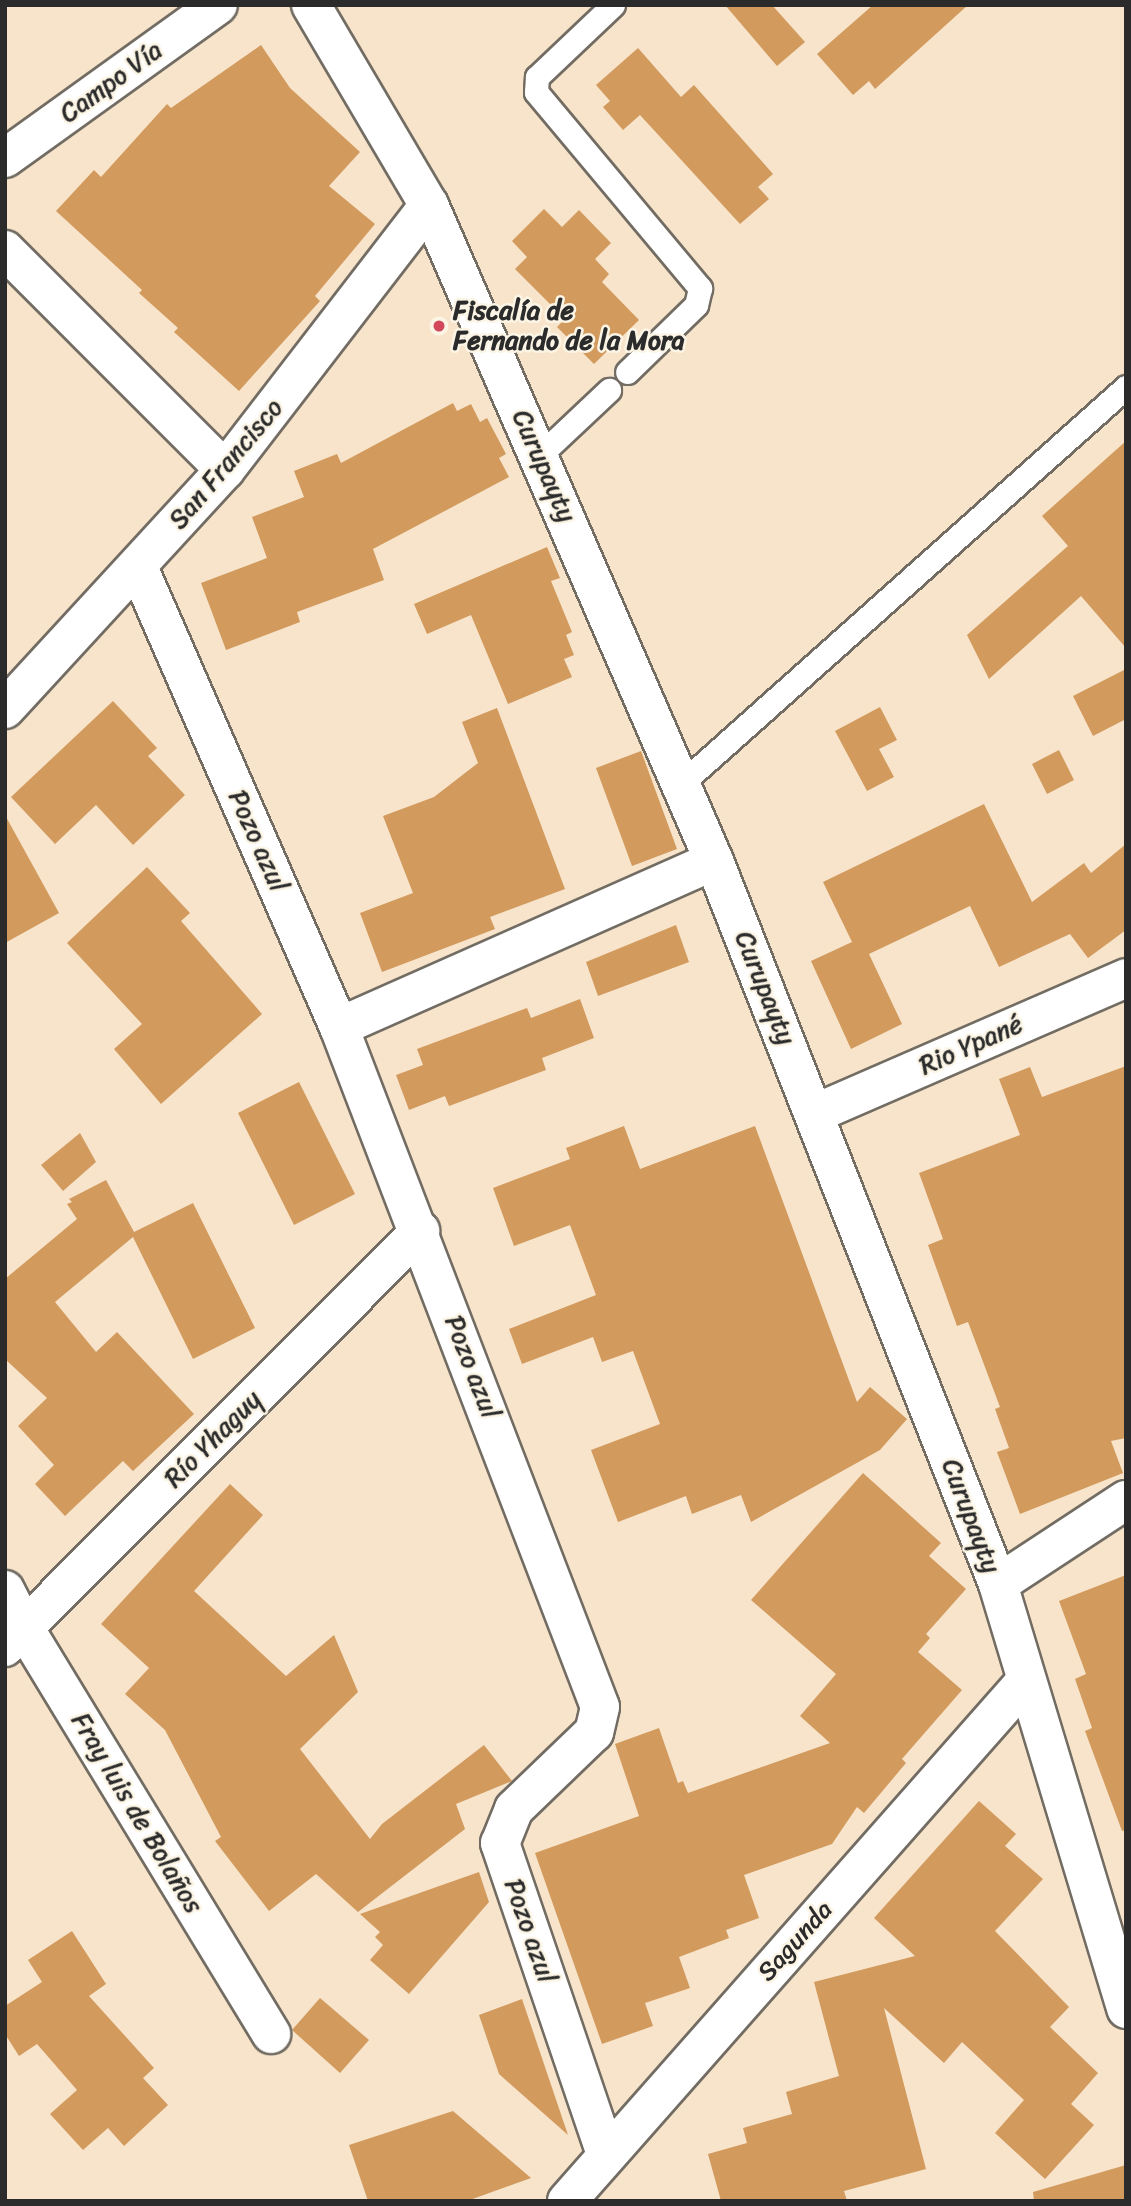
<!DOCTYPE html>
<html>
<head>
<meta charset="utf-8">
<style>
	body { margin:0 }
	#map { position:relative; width:1131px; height:2206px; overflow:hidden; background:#f7e4cb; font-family:Sriracha,sans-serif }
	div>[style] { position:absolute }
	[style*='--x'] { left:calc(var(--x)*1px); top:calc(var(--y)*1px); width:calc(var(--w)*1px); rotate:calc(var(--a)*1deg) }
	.building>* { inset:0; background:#d29a5d }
	.roads { filter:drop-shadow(2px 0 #726c63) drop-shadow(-2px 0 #726c63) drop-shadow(0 2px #726c63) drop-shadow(0 -2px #726c63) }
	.lane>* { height:23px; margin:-11.5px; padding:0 11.5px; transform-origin:11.5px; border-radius:11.5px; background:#fff }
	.street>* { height:38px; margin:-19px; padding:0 19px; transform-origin:19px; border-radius:19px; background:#fff }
	.dots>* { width:19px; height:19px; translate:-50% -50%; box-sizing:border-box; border:4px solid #fcf5e5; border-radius:50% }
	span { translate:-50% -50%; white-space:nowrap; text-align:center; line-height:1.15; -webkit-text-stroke:5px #fcf5e5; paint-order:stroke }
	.street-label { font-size:26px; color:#2b2b2b }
	.poi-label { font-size:26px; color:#2b2b2b; font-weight:700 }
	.left { translate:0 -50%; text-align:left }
	.frame { position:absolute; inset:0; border:7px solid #2b2b2b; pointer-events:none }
</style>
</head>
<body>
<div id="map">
	<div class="building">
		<div style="clip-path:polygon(725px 5px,772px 5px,805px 42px,777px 66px)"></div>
		<div style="clip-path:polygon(873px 5px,968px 5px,875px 89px,869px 81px,853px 95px,817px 54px)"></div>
		<div style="clip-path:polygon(261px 45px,290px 88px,360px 152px,329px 186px,375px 224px,315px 296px,320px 301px,239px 391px,174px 332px,178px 328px,139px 293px,142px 290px,56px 211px,94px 170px,101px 177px,167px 104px,171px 108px)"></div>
		<div style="clip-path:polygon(638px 48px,681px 97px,694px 85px,773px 174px,758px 187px,769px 199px,740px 224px,640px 115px,623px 130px,603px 107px,610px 101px,596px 85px)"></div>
		<div style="clip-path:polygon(544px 209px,562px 227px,579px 210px,611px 243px,595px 259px,609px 274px,602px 282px,639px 320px,594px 364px,557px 327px,565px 319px,515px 269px,527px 257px,512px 241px)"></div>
		<div style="clip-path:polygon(453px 403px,457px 411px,471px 404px,480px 422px,487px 418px,506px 454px,499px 458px,509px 477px,373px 549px,384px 580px,297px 612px,300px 622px,226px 650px,201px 583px,267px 558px,252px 517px,304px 497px,294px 471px,337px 454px,341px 463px)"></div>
		<div style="clip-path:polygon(1126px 441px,1126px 648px,1081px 596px,989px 679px,967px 635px,1068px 546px,1042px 516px)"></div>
		<div style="clip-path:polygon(547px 547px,560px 578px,551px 581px,572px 632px,566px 635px,574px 655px,564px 659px,572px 677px,508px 704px,471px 615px,427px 634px,414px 604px)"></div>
		<div style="clip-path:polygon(1126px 669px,1126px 719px,1093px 736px,1073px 696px)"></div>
		<div style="clip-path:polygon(113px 701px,157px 748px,148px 756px,185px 795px,133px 845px,96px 805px,55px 844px,11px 797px)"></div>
		<div style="clip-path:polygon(880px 707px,897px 740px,879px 749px,894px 777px,867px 791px,835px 731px)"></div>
		<div style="clip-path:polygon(497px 708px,565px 889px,490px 917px,495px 929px,382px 972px,360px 913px,413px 893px,383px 816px,434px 797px,478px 763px,462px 722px)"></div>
		<div style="clip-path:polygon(1059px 750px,1074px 780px,1047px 794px,1032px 764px)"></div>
		<div style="clip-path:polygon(641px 751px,677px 849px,632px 866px,596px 768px)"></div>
		<div style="clip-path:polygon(984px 804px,1032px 902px,1084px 863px,1091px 873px,1126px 844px,1126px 930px,1088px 958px,1070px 934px,999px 967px,970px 906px,869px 954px,902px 1024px,851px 1049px,811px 961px,852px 942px,823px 882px)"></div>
		<div style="clip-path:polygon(5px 815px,59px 913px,5px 943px)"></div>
		<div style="clip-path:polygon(147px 867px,190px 913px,181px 921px,262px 1014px,161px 1104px,114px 1049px,142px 1024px,67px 943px)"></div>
		<div style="clip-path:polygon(676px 925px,689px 962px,598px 996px,586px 962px)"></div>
		<div style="clip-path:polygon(580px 999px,594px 1038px,542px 1058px,546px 1070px,449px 1106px,445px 1096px,409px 1110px,396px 1075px,423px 1065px,417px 1049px,527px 1008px,531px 1018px)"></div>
		<div style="clip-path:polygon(1126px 1066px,1126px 1438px,1111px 1441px,1123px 1473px,1020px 1514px,997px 1452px,1009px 1448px,995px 1409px,1000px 1407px,968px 1322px,957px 1326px,928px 1245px,943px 1239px,919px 1173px,1020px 1135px,999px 1079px,1030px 1067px,1042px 1097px)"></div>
		<div style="clip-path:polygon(299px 1082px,355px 1194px,294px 1225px,238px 1113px)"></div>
		<div style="clip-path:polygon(624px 1126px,640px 1169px,755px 1126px,857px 1402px,870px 1387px,907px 1419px,880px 1450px,751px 1522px,741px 1495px,692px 1514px,686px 1496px,618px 1522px,591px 1450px,660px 1424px,633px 1351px,602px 1362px,593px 1337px,522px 1364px,509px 1329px,596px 1295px,570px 1225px,514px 1246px,493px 1188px,570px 1159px,566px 1148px)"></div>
		<div style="clip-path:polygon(80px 1133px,96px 1162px,63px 1191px,41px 1165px)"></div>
		<div style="clip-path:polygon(106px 1180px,134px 1232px,193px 1203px,255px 1328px,193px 1359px,133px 1237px,55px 1302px,96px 1352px,117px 1332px,194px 1414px,133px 1471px,123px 1461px,65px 1516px,35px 1484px,54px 1465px,18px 1426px,47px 1398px,5px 1359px,5px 1279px,77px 1219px,67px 1204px,72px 1202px,69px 1199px)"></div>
		<div style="clip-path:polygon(863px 1473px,941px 1543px,929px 1556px,966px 1589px,926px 1634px,930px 1638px,918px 1652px,962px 1690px,902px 1759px,906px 1763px,864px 1813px,857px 1807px,832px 1844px,744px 1875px,759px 1918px,726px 1930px,729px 1938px,679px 1957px,690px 1988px,645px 2003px,653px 2026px,602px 2044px,535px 1853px,639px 1816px,615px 1744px,659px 1728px,678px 1783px,683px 1781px,688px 1793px,830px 1743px,800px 1716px,836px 1674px,751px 1600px)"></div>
		<div style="clip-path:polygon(230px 1484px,263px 1515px,194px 1591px,286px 1676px,334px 1635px,358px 1692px,300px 1749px,370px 1839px,382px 1824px,484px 1745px,512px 1781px,456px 1804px,465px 1829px,358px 1912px,316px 1874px,269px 1911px,215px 1841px,221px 1837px,165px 1730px,125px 1694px,149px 1668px,101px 1624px)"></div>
		<div style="clip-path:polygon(1126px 1575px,1126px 1830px,1122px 1831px,1085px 1731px,1092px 1728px,1075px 1679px,1086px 1674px,1059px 1601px)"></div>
		<div style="clip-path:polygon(979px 1801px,1016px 1834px,1005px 1846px,1043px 1879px,995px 1931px,1069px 2007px,1050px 2027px,1098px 2073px,1071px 2104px,1094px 2125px,1045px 2179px,995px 2133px,1024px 2100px,962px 2042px,944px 2063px,884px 2008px,926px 2169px,844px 2191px,847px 2201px,721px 2201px,708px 2154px,747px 2143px,743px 2128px,792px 2114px,786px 2092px,839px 2076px,814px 1982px,915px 1956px,874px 1918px)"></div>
		<div style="clip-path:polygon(479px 1872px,489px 1902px,409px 1994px,370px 1960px,383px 1945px,375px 1937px,380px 1932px,360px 1914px)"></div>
		<div style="clip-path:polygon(72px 1931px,106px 1984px,89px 1996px,154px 2068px,143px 2078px,168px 2105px,124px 2146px,108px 2128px,83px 2150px,50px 2114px,77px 2090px,37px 2044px,19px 2056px,5px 2034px,5px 2006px,42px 1982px,28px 1960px)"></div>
		<div style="clip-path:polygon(320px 1998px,369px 2040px,340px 2073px,292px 2030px)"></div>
		<div style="clip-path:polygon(522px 1999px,568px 2135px,499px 2074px,479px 2015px)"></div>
		<div style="clip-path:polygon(453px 2111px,531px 2178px,467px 2201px,368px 2201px,349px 2145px)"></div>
		<div style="clip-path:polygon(1126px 2165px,1126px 2201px,1034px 2201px,1033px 2192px)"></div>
	</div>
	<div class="roads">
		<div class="lane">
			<div style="--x:613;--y:5;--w:105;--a:136.5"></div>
			<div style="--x:537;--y:77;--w:15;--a:94"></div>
			<div style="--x:536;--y:92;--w:256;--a:50.1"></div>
			<div style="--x:700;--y:288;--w:17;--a:103"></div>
			<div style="--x:696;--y:305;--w:96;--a:135.8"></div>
			<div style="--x:540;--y:455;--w:95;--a:-43.3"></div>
			<div style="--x:682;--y:783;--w:595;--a:-41.73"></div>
		</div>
		<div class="street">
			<div style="--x:311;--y:5;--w:232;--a:59.5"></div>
			<div style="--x:429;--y:205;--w:715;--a:66.52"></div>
			<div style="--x:714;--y:861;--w:777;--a:68.55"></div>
			<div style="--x:998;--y:1584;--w:444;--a:73.2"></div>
			<div style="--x:5;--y:158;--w:262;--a:-35.7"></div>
			<div style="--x:5;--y:250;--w:311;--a:45"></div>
			<div style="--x:138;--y:567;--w:502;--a:66.4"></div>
			<div style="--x:339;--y:1027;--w:728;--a:69"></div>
			<div style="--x:600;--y:1707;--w:26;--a:103"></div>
			<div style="--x:594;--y:1732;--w:111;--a:136.1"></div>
			<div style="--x:514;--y:1809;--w:37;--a:112"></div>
			<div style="--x:500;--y:1843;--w:329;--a:71.2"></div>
			<div style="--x:5;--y:709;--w:325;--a:-47.4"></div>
			<div style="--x:225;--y:470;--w:334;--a:-52.4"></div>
			<div style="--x:339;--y:1027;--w:410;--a:-23.9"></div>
			<div style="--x:816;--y:1113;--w:338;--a:-23.5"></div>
			<div style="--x:998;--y:1584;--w:153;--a:-33.3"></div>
			<div style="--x:5;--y:1590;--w:44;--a:62.9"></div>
			<div style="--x:25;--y:1629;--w:474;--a:58.7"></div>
			<div style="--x:5;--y:1647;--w:588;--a:-45.07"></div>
			<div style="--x:567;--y:2201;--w:691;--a:-48.58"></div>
		</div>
	</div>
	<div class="dots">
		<div style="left:439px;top:326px;background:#d1495b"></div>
	</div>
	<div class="street-label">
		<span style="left:111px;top:82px;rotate:-36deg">Campo Vía</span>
		<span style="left:226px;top:464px;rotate:-50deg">San Francisco</span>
		<span style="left:544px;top:466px;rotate:66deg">Curupayty</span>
		<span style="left:258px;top:841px;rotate:66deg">Pozo azul</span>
		<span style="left:765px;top:988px;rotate:68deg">Curupayty</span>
		<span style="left:971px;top:1045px;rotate:-24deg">Rio Ypané</span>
		<span style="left:472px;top:1367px;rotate:69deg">Pozo azul</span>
		<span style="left:213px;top:1439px;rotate:-45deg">Río Yhaguy</span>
		<span style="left:971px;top:1516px;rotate:69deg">Curupayty</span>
		<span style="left:137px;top:1813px;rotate:59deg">Fray luis de Bolaños</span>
		<span style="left:530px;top:1931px;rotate:71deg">Pozo azul</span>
		<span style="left:795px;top:1941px;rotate:-48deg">Sagunda</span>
	</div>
	<div class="poi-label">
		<span class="left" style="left:453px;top:326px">Fiscalía de<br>Fernando de la Mora</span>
	</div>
	<div class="frame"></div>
</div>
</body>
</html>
